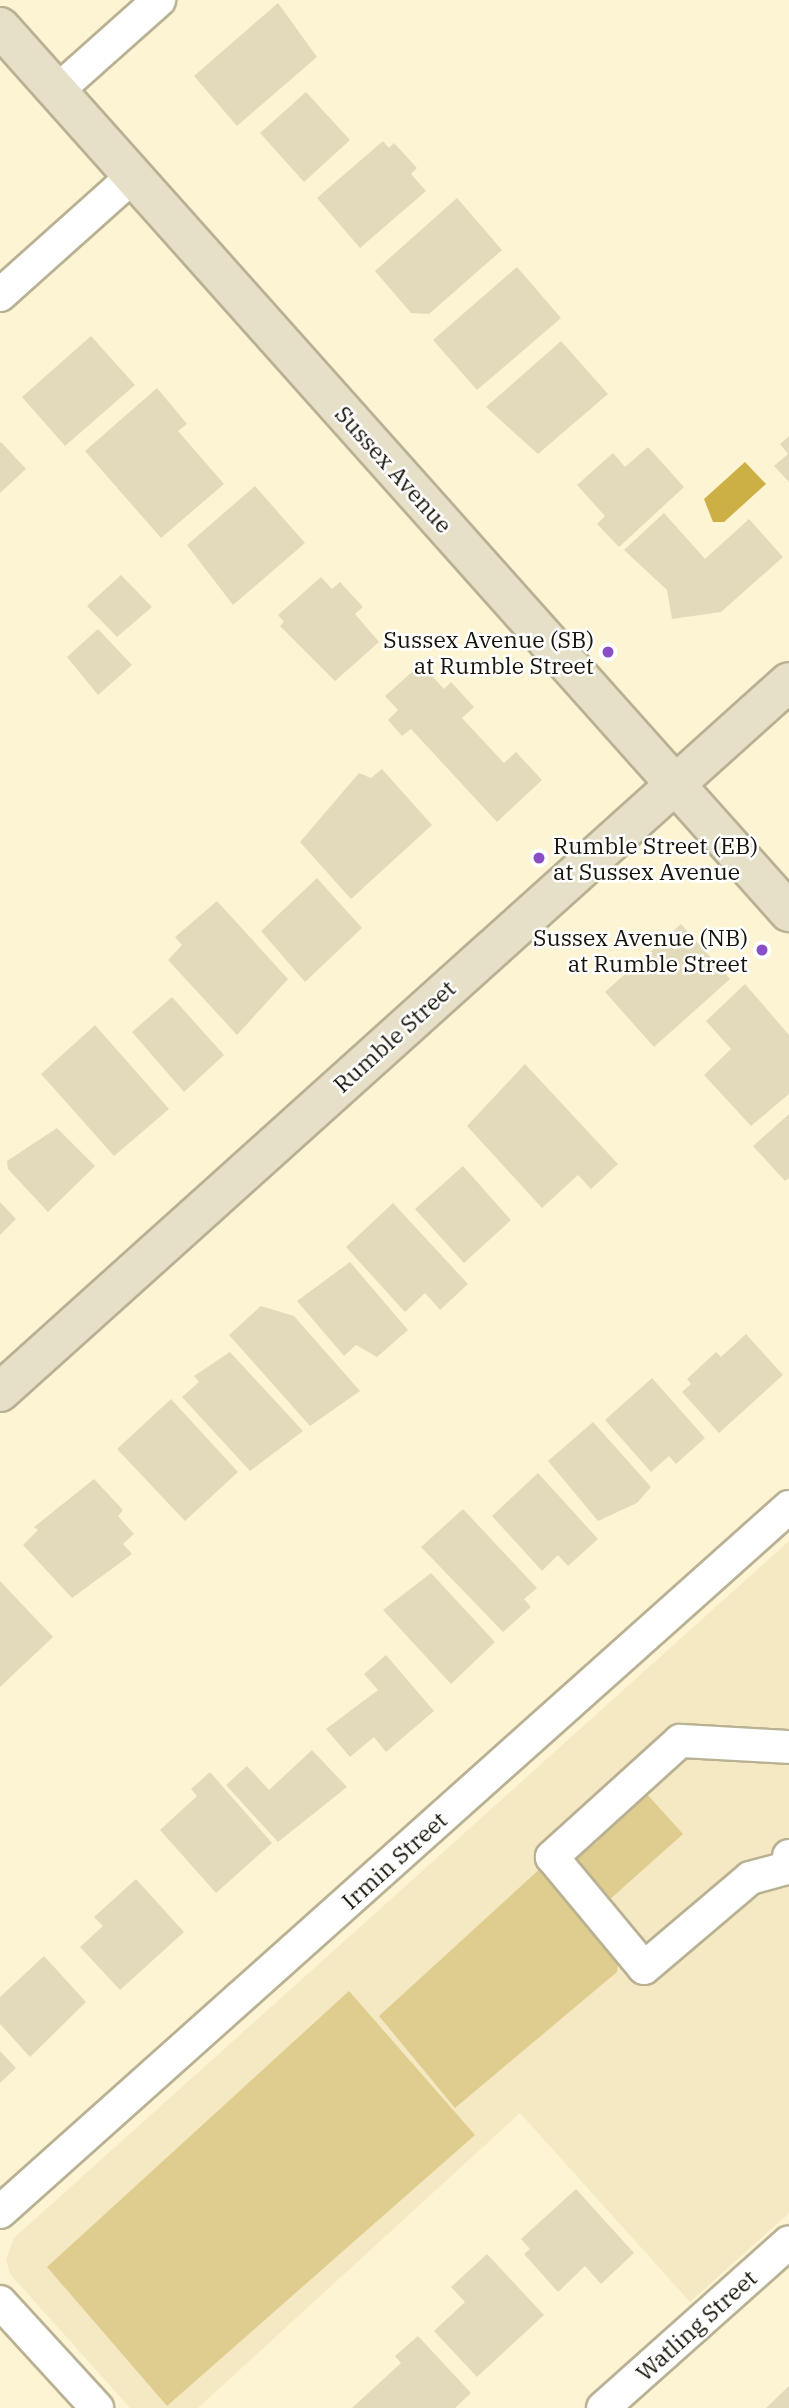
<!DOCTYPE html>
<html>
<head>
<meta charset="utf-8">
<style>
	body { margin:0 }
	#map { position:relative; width:789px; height:2408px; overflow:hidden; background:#fdf4d4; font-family:"IBM Plex Serif",serif }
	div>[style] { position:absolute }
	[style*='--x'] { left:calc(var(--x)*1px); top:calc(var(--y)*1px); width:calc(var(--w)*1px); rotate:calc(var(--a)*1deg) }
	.built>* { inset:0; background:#f4e9c2 }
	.green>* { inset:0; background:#dfcd8f }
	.water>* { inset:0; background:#cdb045 }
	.building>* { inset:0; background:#e3dabb }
	.roads { filter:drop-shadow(2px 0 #b9b193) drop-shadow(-2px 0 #b9b193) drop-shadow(0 2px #b9b193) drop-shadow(0 -2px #b9b193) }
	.street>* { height:32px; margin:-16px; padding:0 16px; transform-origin:16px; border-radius:16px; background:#fff }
	.secondary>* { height:38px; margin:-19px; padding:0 19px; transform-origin:19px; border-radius:19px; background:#e6e0c8 }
	.dots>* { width:19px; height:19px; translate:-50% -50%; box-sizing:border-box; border:4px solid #fff; border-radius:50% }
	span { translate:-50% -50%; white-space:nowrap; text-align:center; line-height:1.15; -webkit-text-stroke:5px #fff; paint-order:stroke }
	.street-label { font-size:23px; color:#181409 }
	.poi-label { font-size:23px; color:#181409 }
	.right { translate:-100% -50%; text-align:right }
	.left { translate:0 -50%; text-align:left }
</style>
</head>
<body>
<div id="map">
	<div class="built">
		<div style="clip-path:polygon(789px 1541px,789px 2213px,690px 2302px,520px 2113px,198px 2408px,130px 2408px,10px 2274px,6px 2259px,14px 2238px)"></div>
	</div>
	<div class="green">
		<div style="clip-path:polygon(636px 1782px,683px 1834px,599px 1909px,553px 1857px)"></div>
		<div style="clip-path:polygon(542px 1867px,619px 1953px,617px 1972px,455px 2108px,379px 2016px)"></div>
		<div style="clip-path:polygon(349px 1991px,475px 2135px,167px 2406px,47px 2267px)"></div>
	</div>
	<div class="water">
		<div style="clip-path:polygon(745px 462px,766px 484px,724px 522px,713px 522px,704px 499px)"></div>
	</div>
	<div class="building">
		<div style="clip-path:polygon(278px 3px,317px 57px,237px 126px,194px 76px)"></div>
		<div style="clip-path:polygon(306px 92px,350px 140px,304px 182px,260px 133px)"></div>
		<div style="clip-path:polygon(383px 141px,389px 148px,394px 143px,417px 168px,411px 174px,426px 191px,360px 248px,317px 198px)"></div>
		<div style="clip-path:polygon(457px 198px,502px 250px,429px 314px,411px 313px,375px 271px)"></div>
		<div style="clip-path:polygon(517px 267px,561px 318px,477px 390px,433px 340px)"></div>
		<div style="clip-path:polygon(91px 336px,135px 385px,65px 446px,22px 397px)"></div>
		<div style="clip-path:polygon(561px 341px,608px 394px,538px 454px,486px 407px)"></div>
		<div style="clip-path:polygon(157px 388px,187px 424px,178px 431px,224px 484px,161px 538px,85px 451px)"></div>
		<div style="clip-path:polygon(789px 436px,789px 482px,774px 466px,788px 454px,780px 444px)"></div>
		<div style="clip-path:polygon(1px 442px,26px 469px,0 493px,0 443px)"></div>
		<div style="clip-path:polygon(648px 447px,684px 487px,619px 547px,597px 524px,605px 516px,577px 485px,613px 453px,625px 467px)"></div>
		<div style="clip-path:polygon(255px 486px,305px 543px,233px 605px,187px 545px)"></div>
		<div style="clip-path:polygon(664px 513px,705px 559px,749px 519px,783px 557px,721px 612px,672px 619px,667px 590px,624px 550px)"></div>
		<div style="clip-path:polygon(121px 575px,152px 607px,117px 637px,87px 606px)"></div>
		<div style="clip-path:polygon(321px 577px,332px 589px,340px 582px,363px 607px,355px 614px,379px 642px,335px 681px,280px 626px,284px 622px,278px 615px)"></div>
		<div style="clip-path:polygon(98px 629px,132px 665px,98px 695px,67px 657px)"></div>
		<div style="clip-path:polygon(421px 664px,444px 689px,451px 682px,474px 707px,462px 718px,504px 763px,516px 752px,542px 780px,497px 822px,411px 729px,402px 736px,388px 720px,398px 710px,385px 696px)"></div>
		<div style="clip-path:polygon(382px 769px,432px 825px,351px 899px,300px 842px,359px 773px,371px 778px)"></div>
		<div style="clip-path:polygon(317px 878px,362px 928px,305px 982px,261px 931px)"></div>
		<div style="clip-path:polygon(217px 901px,288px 979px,237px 1035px,168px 960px,182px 945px,175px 937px)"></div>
		<div style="clip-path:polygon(681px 924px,730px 979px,654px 1047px,605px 992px)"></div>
		<div style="clip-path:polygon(745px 984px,789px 1035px,789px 1094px,751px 1126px,704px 1075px,731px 1049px,706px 1021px)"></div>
		<div style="clip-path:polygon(172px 997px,224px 1055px,184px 1092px,132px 1032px)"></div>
		<div style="clip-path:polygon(95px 1025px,169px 1109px,114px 1156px,41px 1074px)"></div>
		<div style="clip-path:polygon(525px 1064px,618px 1164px,591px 1189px,578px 1175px,542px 1208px,467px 1126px)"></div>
		<div style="clip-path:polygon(789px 1114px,789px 1178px,785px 1181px,753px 1146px)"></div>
		<div style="clip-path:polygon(57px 1128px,95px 1166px,48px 1212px,8px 1169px,7px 1161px)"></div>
		<div style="clip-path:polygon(463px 1166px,511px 1220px,464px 1263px,415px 1209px)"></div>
		<div style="clip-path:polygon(0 1202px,16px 1219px,0 1235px)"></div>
		<div style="clip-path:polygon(393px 1203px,468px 1284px,440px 1310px,425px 1293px,405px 1312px,346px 1247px)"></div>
		<div style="clip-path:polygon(350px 1262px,408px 1330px,377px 1357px,356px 1345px,344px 1356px,297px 1301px)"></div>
		<div style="clip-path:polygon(261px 1306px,294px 1316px,360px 1391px,310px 1426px,229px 1335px)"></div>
		<div style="clip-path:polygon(746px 1334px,783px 1375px,719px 1433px,682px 1392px,691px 1384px,687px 1379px,716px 1352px,721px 1357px)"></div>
		<div style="clip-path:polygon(230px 1352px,303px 1431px,250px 1471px,182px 1397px,199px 1382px,194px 1376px)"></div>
		<div style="clip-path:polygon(652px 1378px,705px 1438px,676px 1464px,669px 1456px,651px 1472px,605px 1420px)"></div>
		<div style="clip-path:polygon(171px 1399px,238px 1472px,185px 1521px,117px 1449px)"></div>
		<div style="clip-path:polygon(593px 1422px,651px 1487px,637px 1503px,598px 1521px,548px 1461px)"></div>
		<div style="clip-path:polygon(538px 1473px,598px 1539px,568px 1566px,558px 1555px,542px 1571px,492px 1516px)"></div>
		<div style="clip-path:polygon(94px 1479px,123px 1510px,118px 1516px,134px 1534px,123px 1544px,132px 1554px,72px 1598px,23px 1545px,38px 1530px,34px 1527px)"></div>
		<div style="clip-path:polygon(463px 1509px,537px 1588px,524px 1599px,531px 1607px,503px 1632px,421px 1547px)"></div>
		<div style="clip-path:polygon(431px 1573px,495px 1642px,451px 1684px,383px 1610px)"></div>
		<div style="clip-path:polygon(0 1581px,53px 1637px,0 1687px)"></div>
		<div style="clip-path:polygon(386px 1655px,434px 1711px,386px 1752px,374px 1737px,350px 1757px,326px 1729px,378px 1690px,364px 1674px)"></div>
		<div style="clip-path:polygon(312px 1750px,347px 1787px,278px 1842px,226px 1785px,247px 1766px,269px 1790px)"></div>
		<div style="clip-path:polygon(210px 1772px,272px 1843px,216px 1893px,160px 1830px,197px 1796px,191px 1789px)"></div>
		<div style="clip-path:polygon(136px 1879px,184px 1932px,120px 1990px,80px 1947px,103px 1926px,94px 1917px)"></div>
		<div style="clip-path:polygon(44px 1956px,86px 2002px,30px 2057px,0 2024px,0 1997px)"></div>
		<div style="clip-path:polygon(0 2051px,16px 2068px,0 2083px)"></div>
		<div style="clip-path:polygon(576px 2189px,634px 2253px,601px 2284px,585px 2266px,558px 2292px,524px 2254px,530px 2249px,521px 2239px)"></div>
		<div style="clip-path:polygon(487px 2254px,544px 2315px,477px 2377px,434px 2331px,465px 2302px,451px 2287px)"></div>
		<div style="clip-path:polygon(418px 2336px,471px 2393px,455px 2408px,352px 2408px,401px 2363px,395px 2356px)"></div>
		<div style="clip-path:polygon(789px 2386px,789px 2408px,766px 2408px)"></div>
	</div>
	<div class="roads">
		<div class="street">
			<div style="--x:57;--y:91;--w:137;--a:-41.7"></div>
			<div style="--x:0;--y:295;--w:180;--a:-41.8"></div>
			<div style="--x:789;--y:1747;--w:109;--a:-176.8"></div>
			<div style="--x:680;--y:1741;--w:173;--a:137.8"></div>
			<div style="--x:552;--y:1857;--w:144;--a:50.3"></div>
			<div style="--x:644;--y:1968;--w:139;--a:-40.3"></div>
			<div style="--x:750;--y:1878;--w:39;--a:-15"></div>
			<div style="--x:788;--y:1868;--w:12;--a:-85"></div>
			<div style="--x:0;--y:2212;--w:1058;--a:-41.78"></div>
			<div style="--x:0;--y:2302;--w:144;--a:47.5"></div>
			<div style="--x:603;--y:2408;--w:249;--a:-41.7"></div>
		</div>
		<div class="secondary">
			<div style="--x:0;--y:27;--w:1186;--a:48.28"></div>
			<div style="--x:0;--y:1392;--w:1061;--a:-41.98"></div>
		</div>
	</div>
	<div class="dots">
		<div style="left:608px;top:652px;background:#8a4fc6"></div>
		<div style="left:539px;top:858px;background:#8a4fc6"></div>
		<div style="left:762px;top:950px;background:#8a4fc6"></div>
	</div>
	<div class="street-label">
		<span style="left:394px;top:469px;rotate:48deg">Sussex Avenue</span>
		<span style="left:394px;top:1036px;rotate:-42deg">Rumble Street</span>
		<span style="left:394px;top:1860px;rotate:-42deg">Irmin Street</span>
		<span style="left:696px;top:2325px;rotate:-42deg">Watling Street</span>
	</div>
	<div class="poi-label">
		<span class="right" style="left:594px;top:652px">Sussex Avenue (SB)<br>at Rumble Street</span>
		<span class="left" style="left:553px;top:858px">Rumble Street (EB)<br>at Sussex Avenue</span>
		<span class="right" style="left:748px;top:950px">Sussex Avenue (NB)<br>at Rumble Street</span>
	</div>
</div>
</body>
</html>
